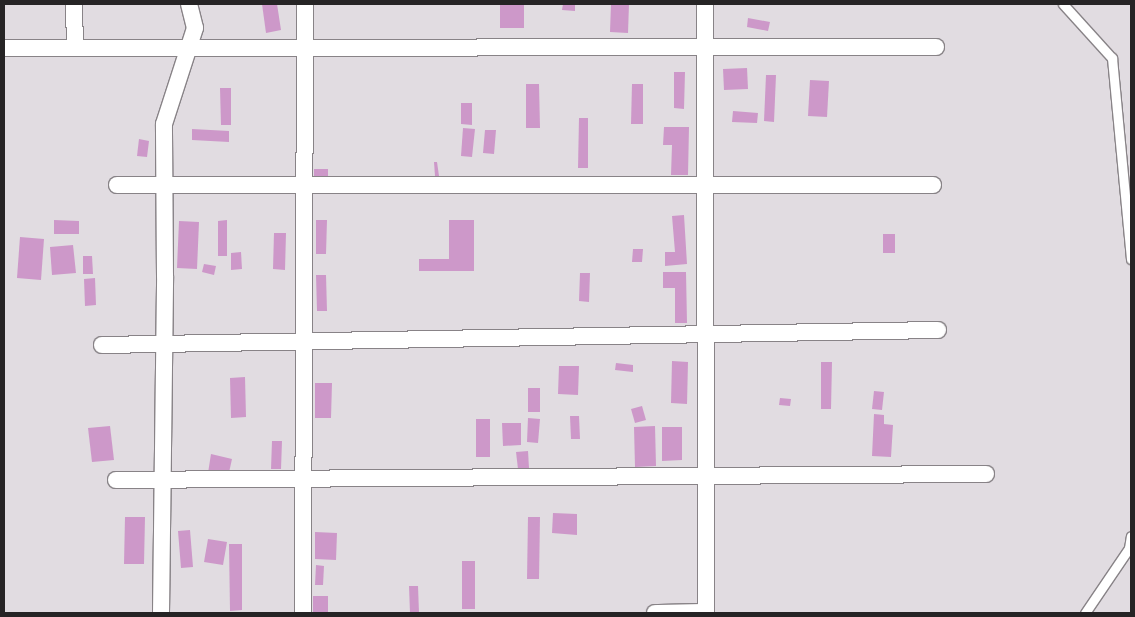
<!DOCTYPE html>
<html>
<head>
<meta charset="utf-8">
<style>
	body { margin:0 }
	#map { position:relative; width:1135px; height:617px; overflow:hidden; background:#e1dce1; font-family:Overpass,sans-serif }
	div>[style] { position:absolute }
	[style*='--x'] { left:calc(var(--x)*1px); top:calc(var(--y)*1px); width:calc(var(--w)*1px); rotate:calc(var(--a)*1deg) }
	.building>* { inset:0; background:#cd98c9 }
	.roads { filter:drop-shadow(1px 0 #888387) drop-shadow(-1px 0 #888387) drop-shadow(0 1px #888387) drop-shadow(0 -1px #888387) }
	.lane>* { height:9px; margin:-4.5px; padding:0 4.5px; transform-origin:4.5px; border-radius:4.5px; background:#fff }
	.street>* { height:16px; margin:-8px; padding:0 8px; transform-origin:8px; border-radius:8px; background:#fff }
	span { translate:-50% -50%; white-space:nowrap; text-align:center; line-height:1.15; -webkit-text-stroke:4px #fff; paint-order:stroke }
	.frame { position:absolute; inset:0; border:5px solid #262425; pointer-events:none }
</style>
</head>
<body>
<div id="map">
	<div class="building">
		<div style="clip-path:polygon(262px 4px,277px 4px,281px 30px,266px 33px)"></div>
		<div style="clip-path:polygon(500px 4px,524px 4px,524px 28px,500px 28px)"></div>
		<div style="clip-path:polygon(563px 4px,575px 4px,575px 11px,562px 10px)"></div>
		<div style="clip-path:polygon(611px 4px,629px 4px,628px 33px,610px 32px)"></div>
		<div style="clip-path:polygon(748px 18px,770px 22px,768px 31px,747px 27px)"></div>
		<div style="clip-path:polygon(747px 68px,748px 89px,724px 90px,723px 69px)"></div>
		<div style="clip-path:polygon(674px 72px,685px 72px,684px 109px,674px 108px)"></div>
		<div style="clip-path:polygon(766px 75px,776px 75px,774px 122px,764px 121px)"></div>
		<div style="clip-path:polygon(810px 80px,829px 81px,827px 117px,808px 116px)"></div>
		<div style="clip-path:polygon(526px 84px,539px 84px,540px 128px,526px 128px)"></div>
		<div style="clip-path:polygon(632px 84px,643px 84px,643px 124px,631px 124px)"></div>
		<div style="clip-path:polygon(220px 88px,231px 88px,231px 125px,221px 125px)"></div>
		<div style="clip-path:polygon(461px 103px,472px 103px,472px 125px,461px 124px)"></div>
		<div style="clip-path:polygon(733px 111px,758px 113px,757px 123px,732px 122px)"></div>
		<div style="clip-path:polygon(579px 118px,588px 118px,588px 168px,578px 168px)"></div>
		<div style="clip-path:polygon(664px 127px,689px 127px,688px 175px,671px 175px,672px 145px,663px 145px)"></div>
		<div style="clip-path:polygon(463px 128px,475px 129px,472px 157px,461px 156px)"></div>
		<div style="clip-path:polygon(192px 129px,229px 131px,229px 142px,192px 140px)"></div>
		<div style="clip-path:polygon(485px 130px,496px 130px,494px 154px,483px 153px)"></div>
		<div style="clip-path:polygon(139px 139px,149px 141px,147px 157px,137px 156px)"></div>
		<div style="clip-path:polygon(434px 162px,437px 162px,439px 176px,435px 176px)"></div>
		<div style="clip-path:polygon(314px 169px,328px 169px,328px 178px,314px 179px)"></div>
		<div style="clip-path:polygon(684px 215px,687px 264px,665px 266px,665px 252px,675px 252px,672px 216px)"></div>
		<div style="clip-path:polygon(54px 220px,79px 221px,79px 234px,54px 234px)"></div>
		<div style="clip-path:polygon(227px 220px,227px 256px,218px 256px,218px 221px)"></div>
		<div style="clip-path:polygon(316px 220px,327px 220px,326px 254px,316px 254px)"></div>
		<div style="clip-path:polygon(449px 220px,474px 220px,474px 271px,419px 271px,419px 259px,449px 259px)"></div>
		<div style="clip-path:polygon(179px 221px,199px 222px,197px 269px,177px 268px)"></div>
		<div style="clip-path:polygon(274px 233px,286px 233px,285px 270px,273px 269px)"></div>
		<div style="clip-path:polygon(883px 234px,895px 234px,895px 253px,883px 253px)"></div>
		<div style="clip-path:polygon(20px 237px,44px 239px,41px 280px,17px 278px)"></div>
		<div style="clip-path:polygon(73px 245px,76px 273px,52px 275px,50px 247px)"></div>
		<div style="clip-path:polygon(633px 249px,643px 249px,642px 262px,632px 262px)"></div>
		<div style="clip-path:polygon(241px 252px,242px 269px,231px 270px,231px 253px)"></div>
		<div style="clip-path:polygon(83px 256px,92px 256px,93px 274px,83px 274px)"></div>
		<div style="clip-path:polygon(204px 264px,216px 266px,214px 275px,202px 272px)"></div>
		<div style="clip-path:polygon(663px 272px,686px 272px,687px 323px,675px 323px,675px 288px,663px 288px)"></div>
		<div style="clip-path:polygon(580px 273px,590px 273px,589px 302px,579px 301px)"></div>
		<div style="clip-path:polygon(316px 275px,326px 275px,327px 311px,317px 311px)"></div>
		<div style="clip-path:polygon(95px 278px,96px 305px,85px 306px,84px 279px)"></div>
		<div style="clip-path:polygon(672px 361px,688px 362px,687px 404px,671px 403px)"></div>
		<div style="clip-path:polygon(821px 362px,832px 362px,831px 409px,821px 409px)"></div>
		<div style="clip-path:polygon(616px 363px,633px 365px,633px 372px,615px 370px)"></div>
		<div style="clip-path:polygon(559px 366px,579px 366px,578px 395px,558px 394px)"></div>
		<div style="clip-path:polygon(245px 377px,246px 417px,231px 418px,230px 378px)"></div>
		<div style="clip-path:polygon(315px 383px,332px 383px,331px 418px,315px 418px)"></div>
		<div style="clip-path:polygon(528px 388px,540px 388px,540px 412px,528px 412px)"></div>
		<div style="clip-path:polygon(874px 391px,884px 392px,882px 410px,872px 409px)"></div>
		<div style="clip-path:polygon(780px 398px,791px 399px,790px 406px,779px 405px)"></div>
		<div style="clip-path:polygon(642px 406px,646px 420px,635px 423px,631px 409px)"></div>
		<div style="clip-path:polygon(874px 414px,884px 415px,884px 424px,893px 425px,891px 457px,872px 456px)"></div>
		<div style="clip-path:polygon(570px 416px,579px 416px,580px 439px,571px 439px)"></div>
		<div style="clip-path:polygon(528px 418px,540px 419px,538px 443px,527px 442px)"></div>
		<div style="clip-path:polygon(476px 419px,490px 419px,490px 457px,476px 457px)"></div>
		<div style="clip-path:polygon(502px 423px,521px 423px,521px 445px,503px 446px)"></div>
		<div style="clip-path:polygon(110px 426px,114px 460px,92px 462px,88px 428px)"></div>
		<div style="clip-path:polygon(655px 426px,656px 466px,635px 467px,634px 427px)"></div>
		<div style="clip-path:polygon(662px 427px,682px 427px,682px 460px,662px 461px)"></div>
		<div style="clip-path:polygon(272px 441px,282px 441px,281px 469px,271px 469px)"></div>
		<div style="clip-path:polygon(528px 451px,529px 468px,518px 469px,516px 452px)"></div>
		<div style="clip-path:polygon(211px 454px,232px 459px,228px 477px,208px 473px)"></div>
		<div style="clip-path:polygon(553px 513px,577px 514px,577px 535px,552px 533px)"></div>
		<div style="clip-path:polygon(125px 517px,145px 517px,144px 564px,124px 564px)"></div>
		<div style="clip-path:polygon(528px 517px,540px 517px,539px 579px,527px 579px)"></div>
		<div style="clip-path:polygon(190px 530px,193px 567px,181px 568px,178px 531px)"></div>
		<div style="clip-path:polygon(315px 532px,337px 533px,336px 560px,315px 559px)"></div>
		<div style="clip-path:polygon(208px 539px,227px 542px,223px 565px,204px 562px)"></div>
		<div style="clip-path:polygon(229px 544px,242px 544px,242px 610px,230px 611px)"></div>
		<div style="clip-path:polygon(462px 561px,475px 561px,475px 609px,462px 609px)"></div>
		<div style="clip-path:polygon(316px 565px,324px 566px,323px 585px,315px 585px)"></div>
		<div style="clip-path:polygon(409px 586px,418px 586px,419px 613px,410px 613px)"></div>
		<div style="clip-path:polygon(313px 596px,328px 596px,328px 613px,313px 613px)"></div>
	</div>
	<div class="roads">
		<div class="lane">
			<div style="--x:1063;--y:4;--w:73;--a:47.8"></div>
			<div style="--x:1112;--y:58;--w:202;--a:84.6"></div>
			<div style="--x:1085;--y:613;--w:78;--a:-55.9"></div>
			<div style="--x:1129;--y:548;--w:12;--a:-81"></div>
		</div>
		<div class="street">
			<div style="--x:74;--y:4;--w:43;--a:88.7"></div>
			<div style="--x:705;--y:4;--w:609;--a:89.91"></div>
			<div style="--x:4;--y:48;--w:932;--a:-0.06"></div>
			<div style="--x:117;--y:185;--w:816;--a:0"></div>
			<div style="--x:102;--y:345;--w:836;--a:-1.03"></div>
			<div style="--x:116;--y:480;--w:870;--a:-0.4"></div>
			<div style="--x:161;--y:613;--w:337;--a:-89.3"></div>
			<div style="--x:165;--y:276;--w:152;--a:-90.4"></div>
			<div style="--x:164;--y:124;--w:101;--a:-72.1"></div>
			<div style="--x:195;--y:28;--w:25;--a:-104"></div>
			<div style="--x:303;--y:613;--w:609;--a:-89.81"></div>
			<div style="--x:655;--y:613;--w:51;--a:-1.1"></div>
		</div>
	</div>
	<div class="frame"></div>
</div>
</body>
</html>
